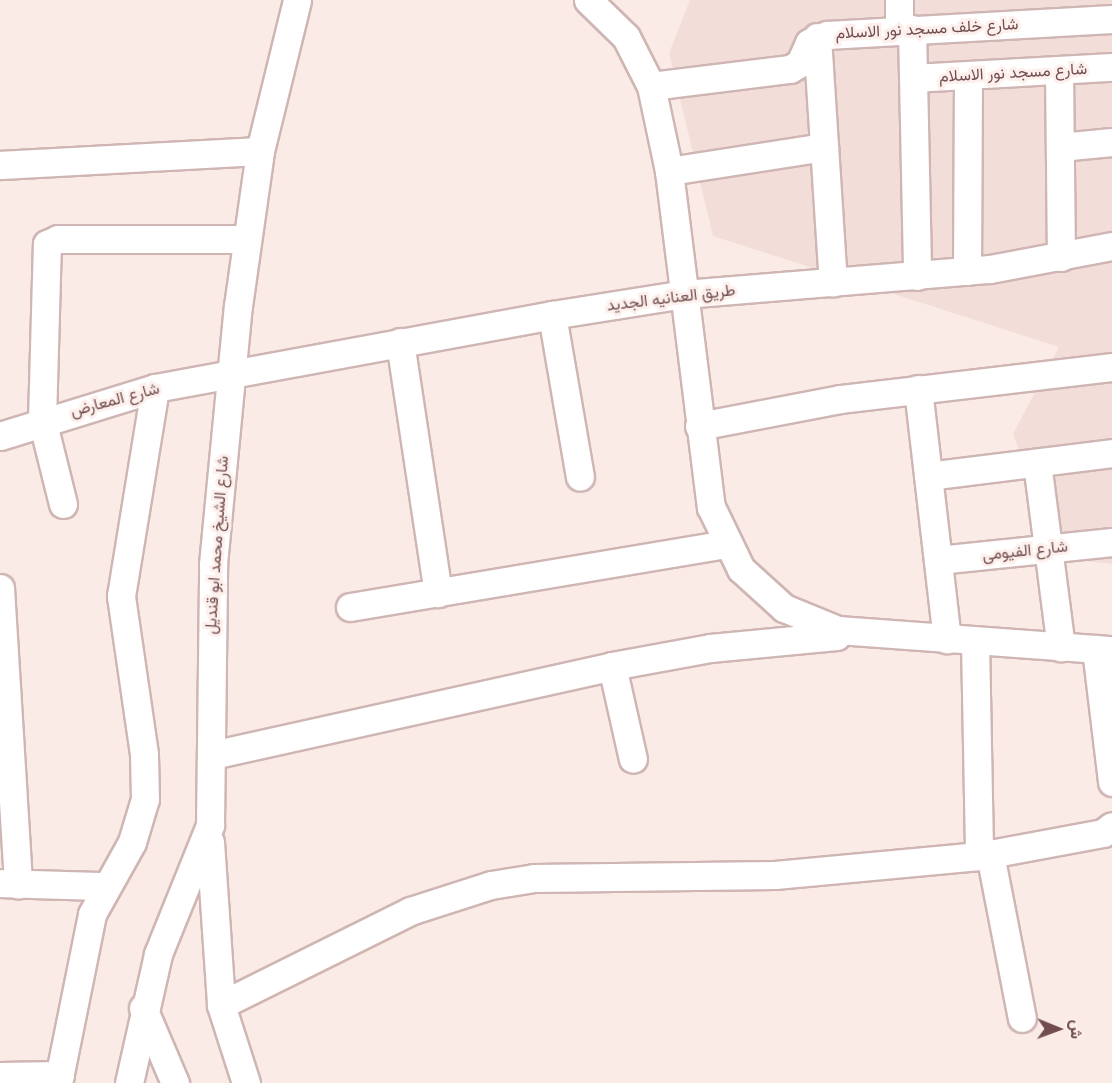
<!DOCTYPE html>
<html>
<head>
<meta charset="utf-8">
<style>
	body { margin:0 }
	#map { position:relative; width:1112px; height:1083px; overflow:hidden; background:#faebe6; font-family:Poppins,Vazirmatn,sans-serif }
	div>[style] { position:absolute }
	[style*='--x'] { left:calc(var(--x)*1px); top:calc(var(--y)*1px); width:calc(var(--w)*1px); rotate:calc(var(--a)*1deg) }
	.residential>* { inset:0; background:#f3ddd8 }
	.roads { filter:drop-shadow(2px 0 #cfb5b3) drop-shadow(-2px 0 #cfb5b3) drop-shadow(0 2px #cfb5b3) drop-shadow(0 -2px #cfb5b3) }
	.minor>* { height:27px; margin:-13.5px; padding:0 13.5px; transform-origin:13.5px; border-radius:13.5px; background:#fff }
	span { translate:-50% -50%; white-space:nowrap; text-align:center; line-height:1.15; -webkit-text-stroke:6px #fdf0ec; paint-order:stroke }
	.street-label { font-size:16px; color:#714d4f }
	.north { position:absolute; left:1028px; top:999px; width:60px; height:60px; -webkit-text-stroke:4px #fdf0ec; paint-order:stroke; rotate:91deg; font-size:16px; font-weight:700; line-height:24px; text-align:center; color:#714d4f }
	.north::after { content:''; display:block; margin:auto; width:21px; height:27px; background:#714d4f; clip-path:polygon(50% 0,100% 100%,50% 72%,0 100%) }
</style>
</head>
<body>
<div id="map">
	<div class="residential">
		<div style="clip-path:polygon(690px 0,1112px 0,1112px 564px,1058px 558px,1013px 434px,1059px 347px,713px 236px,669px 53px)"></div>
	</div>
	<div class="roads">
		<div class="minor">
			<div style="--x:588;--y:0;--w:53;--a:44.2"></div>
			<div style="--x:626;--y:37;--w:55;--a:63"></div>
			<div style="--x:651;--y:86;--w:87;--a:78"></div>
			<div style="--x:669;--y:171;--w:339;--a:82.9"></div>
			<div style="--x:711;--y:507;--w:69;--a:64.2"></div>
			<div style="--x:741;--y:569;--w:58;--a:42.2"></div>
			<div style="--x:784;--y:608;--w:58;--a:22.2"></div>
			<div style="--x:838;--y:630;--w:275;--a:4.2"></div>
			<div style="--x:899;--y:0;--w:30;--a:90"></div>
			<div style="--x:912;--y:29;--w:247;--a:88.8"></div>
			<div style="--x:817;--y:37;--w:246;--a:86.3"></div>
			<div style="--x:1059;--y:70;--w:187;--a:89.4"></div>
			<div style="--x:913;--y:78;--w:199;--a:-3.2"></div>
			<div style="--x:651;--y:86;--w:140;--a:-7"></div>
			<div style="--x:790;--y:69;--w:12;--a:-31"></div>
			<div style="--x:800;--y:63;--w:22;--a:-66"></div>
			<div style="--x:809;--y:43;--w:20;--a:-24"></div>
			<div style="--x:827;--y:35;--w:285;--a:-3.2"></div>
			<div style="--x:1060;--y:147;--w:52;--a:-5.5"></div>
			<div style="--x:0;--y:165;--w:260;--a:-3.1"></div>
			<div style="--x:669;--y:171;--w:157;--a:-8.8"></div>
			<div style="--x:967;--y:271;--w:196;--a:-89.7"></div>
			<div style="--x:552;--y:315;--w:164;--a:80.2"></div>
			<div style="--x:400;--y:342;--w:254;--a:81.4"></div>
			<div style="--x:918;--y:389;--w:252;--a:83.4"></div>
			<div style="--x:699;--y:426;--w:144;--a:-10.8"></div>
			<div style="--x:840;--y:399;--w:274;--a:-6.7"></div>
			<div style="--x:0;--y:436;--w:162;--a:-17.2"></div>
			<div style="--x:155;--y:388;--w:404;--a:-10.4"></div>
			<div style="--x:552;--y:315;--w:134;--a:-9"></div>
			<div style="--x:684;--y:294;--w:307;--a:-4.7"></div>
			<div style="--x:990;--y:269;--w:124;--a:-10.7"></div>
			<div style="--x:1037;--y:463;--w:186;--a:82.6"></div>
			<div style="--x:928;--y:476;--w:185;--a:-7.1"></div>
			<div style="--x:63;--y:504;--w:87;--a:-104"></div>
			<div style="--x:42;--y:420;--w:176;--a:-88.4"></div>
			<div style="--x:47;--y:244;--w:12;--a:-24"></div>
			<div style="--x:58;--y:239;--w:187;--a:0"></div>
			<div style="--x:938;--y:560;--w:175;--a:-5.9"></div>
			<div style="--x:0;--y:588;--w:297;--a:86.5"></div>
			<div style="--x:350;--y:607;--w:380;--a:-9.5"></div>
			<div style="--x:975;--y:641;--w:215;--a:88.9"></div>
			<div style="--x:1096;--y:649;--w:134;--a:83.1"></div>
			<div style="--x:612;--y:666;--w:95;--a:77.3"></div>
			<div style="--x:212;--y:755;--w:410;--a:-12.5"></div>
			<div style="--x:612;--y:666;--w:100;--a:-10.4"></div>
			<div style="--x:710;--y:648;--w:127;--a:-5.4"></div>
			<div style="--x:210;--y:842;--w:163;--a:86.1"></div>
			<div style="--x:221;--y:1005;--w:82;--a:72.2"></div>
			<div style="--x:990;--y:854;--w:167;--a:79"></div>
			<div style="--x:1;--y:883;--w:102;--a:1.7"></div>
			<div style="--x:221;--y:1005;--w:211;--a:-26.4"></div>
			<div style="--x:410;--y:911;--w:85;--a:-17.8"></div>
			<div style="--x:491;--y:885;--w:44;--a:-9.2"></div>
			<div style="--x:534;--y:878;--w:241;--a:-0.7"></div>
			<div style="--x:775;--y:875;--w:205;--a:-5.3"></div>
			<div style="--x:979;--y:856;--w:126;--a:-10.5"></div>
			<div style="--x:1103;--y:833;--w:11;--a:-38"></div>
			<div style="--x:143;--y:1008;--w:82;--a:66.9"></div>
			<div style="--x:0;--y:1076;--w:60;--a:-1"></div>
			<div style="--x:58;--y:1083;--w:172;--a:-78.6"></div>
			<div style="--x:92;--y:914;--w:82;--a:-60.9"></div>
			<div style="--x:132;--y:842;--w:45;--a:-73.2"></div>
			<div style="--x:145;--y:799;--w:45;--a:-91.3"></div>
			<div style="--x:144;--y:754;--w:160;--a:-98.3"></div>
			<div style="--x:121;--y:596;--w:211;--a:-80.7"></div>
			<div style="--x:129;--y:1083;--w:132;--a:-77.3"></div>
			<div style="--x:158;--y:954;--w:139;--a:-68"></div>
			<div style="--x:210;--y:825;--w:261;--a:-89.3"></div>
			<div style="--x:213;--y:564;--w:259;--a:-84.5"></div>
			<div style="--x:238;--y:306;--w:157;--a:-81.9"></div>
			<div style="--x:260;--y:151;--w:155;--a:-76.2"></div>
		</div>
	</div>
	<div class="street-label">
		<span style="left:927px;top:29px;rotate:-3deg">شارع خلف مسجد نور الاسلام</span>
		<span style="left:1013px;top:73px;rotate:-3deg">شارع مسجد نور الاسلام</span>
		<span style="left:671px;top:298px;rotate:-7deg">طريق العنانيه الجديد</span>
		<span style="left:115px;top:400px;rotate:-15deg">شارع المعارض</span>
		<span style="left:217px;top:545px;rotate:-86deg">شارع الشيخ محمد ابو قنديل</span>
		<span style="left:1025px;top:551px;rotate:-6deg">شارع الفيومى</span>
	</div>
	<div class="north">ش</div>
</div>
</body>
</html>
